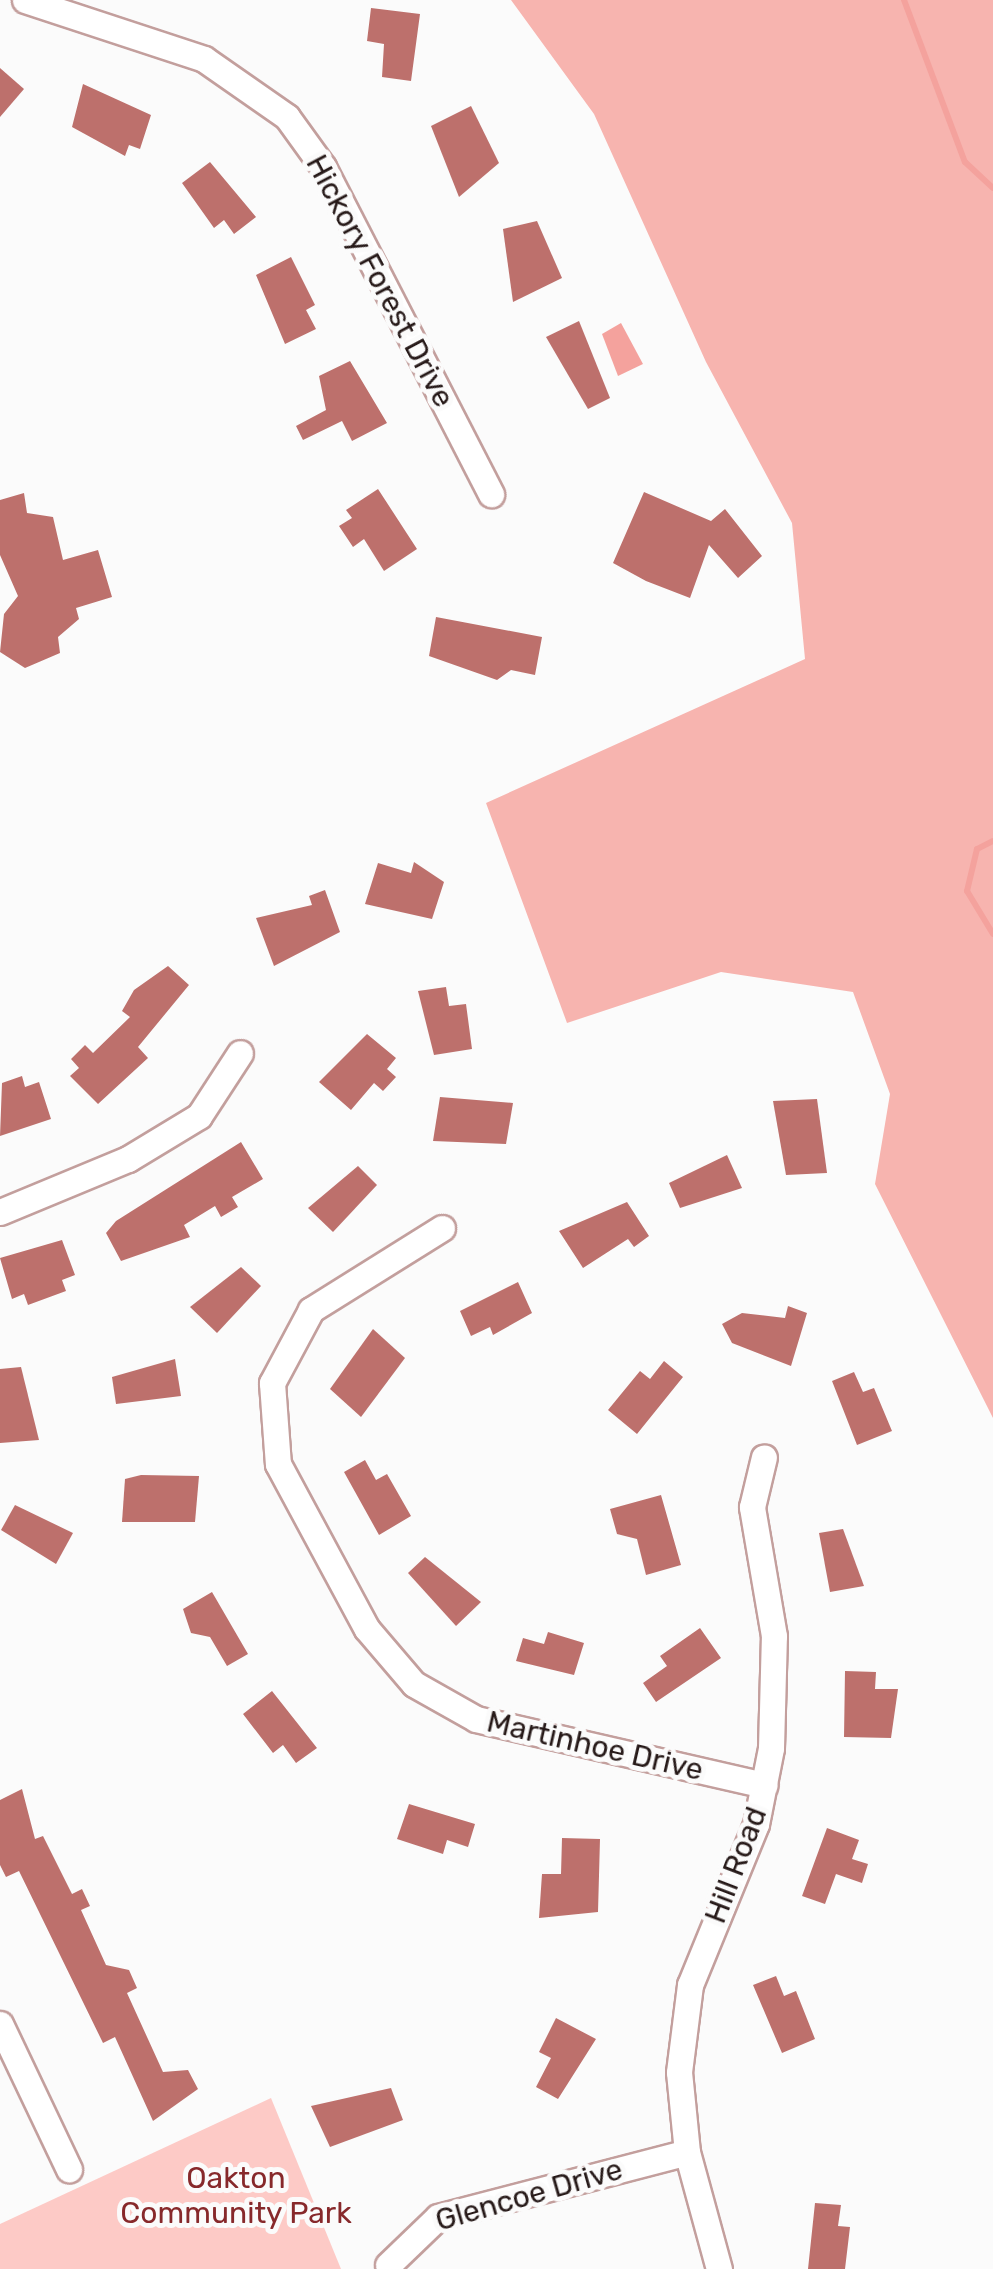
<!DOCTYPE html>
<html>
<head>
<meta charset="utf-8">
<style>
	body { margin:0 }
	#map { position:relative; width:993px; height:2269px; overflow:hidden; background:#fbfbfb; font-family:Rubik,sans-serif }
	div>[style] { position:absolute }
	[style*='--x'] { left:calc(var(--x)*1px); top:calc(var(--y)*1px); width:calc(var(--w)*1px); rotate:calc(var(--a)*1deg) }
	.green>* { inset:0; background:#fdcac6 }
	.forest>* { inset:0; background:#f7b4af }
	.water>* { inset:0; background:#f4a29d }
	.stream>* { height:6px; margin:-3px; padding:0 3px; transform-origin:3px; border-radius:3px; background:#f4a29d }
	.building>* { inset:0; background:#bd706c }
	.roads { filter:drop-shadow(2px 0 #c39f9d) drop-shadow(-2px 0 #c39f9d) drop-shadow(0 2px #c39f9d) drop-shadow(0 -2px #c39f9d) }
	.street>* { height:25px; margin:-12.5px; padding:0 12.5px; transform-origin:12.5px; border-radius:12.5px; background:#fff }
	span { translate:-50% -50%; white-space:nowrap; text-align:center; line-height:1.15; -webkit-text-stroke:10px #fbfbfb; paint-order:stroke }
	.street-label { font-size:30px; color:#271a19 }
	.park-label { font-size:30px; color:#87292b }
</style>
</head>
<body>
<div id="map">
	<div class="green">
		<div style="clip-path:polygon(271px 2098px,341px 2269px,0 2269px,0 2224px)"></div>
	</div>
	<div class="forest">
		<div style="clip-path:polygon(511px 0,993px 0,993px 1418px,875px 1184px,890px 1094px,853px 992px,721px 972px,567px 1023px,486px 803px,805px 659px,792px 523px,706px 362px,594px 114px)"></div>
	</div>
	<div class="water">
		<div style="clip-path:polygon(621px 323px,643px 364px,618px 376px,602px 334px)"></div>
	</div>
	<div class="stream">
		<div style="--x:904;--y:0;--w:173;--a:69.4"></div>
		<div style="--x:965;--y:162;--w:38;--a:43"></div>
		<div style="--x:993;--y:841;--w:18;--a:153"></div>
		<div style="--x:977;--y:849;--w:43;--a:103.4"></div>
		<div style="--x:967;--y:891;--w:50;--a:58.8"></div>
	</div>
	<div class="building">
		<div style="clip-path:polygon(371px 8px,420px 14px,411px 81px,382px 77px,384px 44px,367px 41px)"></div>
		<div style="clip-path:polygon(0 68px,24px 89px,0 117px)"></div>
		<div style="clip-path:polygon(83px 84px,151px 115px,140px 149px,129px 145px,125px 156px,72px 127px)"></div>
		<div style="clip-path:polygon(471px 106px,499px 163px,459px 197px,431px 126px)"></div>
		<div style="clip-path:polygon(210px 162px,256px 217px,234px 234px,224px 220px,214px 228px,182px 183px)"></div>
		<div style="clip-path:polygon(537px 221px,562px 278px,513px 302px,503px 229px)"></div>
		<div style="clip-path:polygon(291px 257px,315px 305px,306px 310px,316px 329px,285px 344px,256px 275px)"></div>
		<div style="clip-path:polygon(579px 321px,610px 398px,588px 409px,546px 337px)"></div>
		<div style="clip-path:polygon(350px 361px,387px 423px,352px 441px,342px 421px,303px 440px,296px 426px,326px 410px,319px 376px)"></div>
		<div style="clip-path:polygon(378px 489px,417px 549px,384px 571px,364px 539px,353px 547px,339px 526px,352px 518px,346px 510px)"></div>
		<div style="clip-path:polygon(644px 492px,711px 521px,725px 509px,762px 556px,738px 578px,709px 545px,690px 598px,646px 581px,613px 563px)"></div>
		<div style="clip-path:polygon(24px 493px,27px 513px,53px 517px,63px 560px,98px 550px,112px 597px,76px 608px,79px 619px,58px 637px,60px 653px,25px 668px,0 652px,4px 614px,18px 596px,0 555px,0 500px)"></div>
		<div style="clip-path:polygon(436px 617px,542px 637px,535px 675px,511px 670px,497px 680px,429px 656px)"></div>
		<div style="clip-path:polygon(414px 862px,444px 882px,432px 919px,365px 904px,378px 863px,411px 873px)"></div>
		<div style="clip-path:polygon(325px 890px,340px 932px,274px 966px,256px 918px,312px 905px,309px 896px)"></div>
		<div style="clip-path:polygon(168px 966px,189px 985px,138px 1047px,148px 1058px,98px 1104px,70px 1076px,79px 1068px,71px 1059px,85px 1045px,93px 1053px,130px 1017px,122px 1011px,134px 990px)"></div>
		<div style="clip-path:polygon(446px 987px,449px 1006px,466px 1004px,472px 1049px,434px 1055px,418px 991px)"></div>
		<div style="clip-path:polygon(367px 1034px,396px 1058px,387px 1069px,396px 1077px,383px 1091px,374px 1083px,351px 1110px,319px 1082px)"></div>
		<div style="clip-path:polygon(22px 1076px,25px 1087px,39px 1082px,51px 1119px,0 1136px,2px 1083px)"></div>
		<div style="clip-path:polygon(440px 1097px,513px 1103px,506px 1144px,433px 1141px)"></div>
		<div style="clip-path:polygon(817px 1099px,827px 1173px,786px 1175px,773px 1101px)"></div>
		<div style="clip-path:polygon(241px 1142px,263px 1179px,232px 1197px,238px 1207px,221px 1217px,215px 1206px,184px 1225px,190px 1237px,121px 1261px,106px 1233px,116px 1221px)"></div>
		<div style="clip-path:polygon(727px 1155px,742px 1188px,680px 1208px,669px 1183px)"></div>
		<div style="clip-path:polygon(358px 1166px,377px 1185px,333px 1232px,308px 1208px)"></div>
		<div style="clip-path:polygon(627px 1202px,649px 1236px,634px 1247px,628px 1239px,583px 1268px,559px 1231px)"></div>
		<div style="clip-path:polygon(62px 1240px,75px 1275px,62px 1280px,66px 1291px,28px 1305px,24px 1294px,12px 1299px,0 1258px)"></div>
		<div style="clip-path:polygon(241px 1267px,261px 1286px,217px 1333px,190px 1307px)"></div>
		<div style="clip-path:polygon(518px 1282px,532px 1313px,493px 1335px,490px 1327px,471px 1336px,460px 1311px)"></div>
		<div style="clip-path:polygon(788px 1306px,807px 1313px,791px 1366px,732px 1343px,722px 1324px,742px 1313px,785px 1318px)"></div>
		<div style="clip-path:polygon(373px 1329px,405px 1358px,361px 1417px,330px 1389px)"></div>
		<div style="clip-path:polygon(175px 1359px,181px 1396px,116px 1404px,112px 1377px)"></div>
		<div style="clip-path:polygon(664px 1361px,683px 1377px,637px 1434px,608px 1410px,640px 1371px,650px 1379px)"></div>
		<div style="clip-path:polygon(21px 1367px,39px 1440px,0 1443px,0 1369px)"></div>
		<div style="clip-path:polygon(854px 1372px,863px 1392px,874px 1388px,892px 1431px,857px 1445px,832px 1381px)"></div>
		<div style="clip-path:polygon(365px 1460px,376px 1480px,387px 1474px,411px 1516px,379px 1535px,344px 1472px)"></div>
		<div style="clip-path:polygon(141px 1475px,199px 1476px,195px 1522px,122px 1522px,125px 1479px)"></div>
		<div style="clip-path:polygon(661px 1495px,681px 1565px,646px 1575px,637px 1539px,617px 1534px,610px 1509px)"></div>
		<div style="clip-path:polygon(15px 1505px,73px 1533px,56px 1564px,1px 1530px)"></div>
		<div style="clip-path:polygon(843px 1529px,864px 1586px,830px 1592px,819px 1533px)"></div>
		<div style="clip-path:polygon(425px 1557px,481px 1602px,456px 1626px,408px 1573px)"></div>
		<div style="clip-path:polygon(212px 1592px,248px 1654px,227px 1666px,210px 1637px,191px 1633px,183px 1609px)"></div>
		<div style="clip-path:polygon(700px 1628px,721px 1658px,656px 1702px,643px 1683px,667px 1666px,660px 1656px)"></div>
		<div style="clip-path:polygon(548px 1632px,584px 1643px,574px 1675px,516px 1661px,523px 1638px,544px 1644px)"></div>
		<div style="clip-path:polygon(845px 1671px,876px 1672px,875px 1689px,898px 1689px,891px 1738px,844px 1737px)"></div>
		<div style="clip-path:polygon(272px 1691px,317px 1748px,296px 1763px,283px 1745px,273px 1753px,243px 1714px)"></div>
		<div style="clip-path:polygon(22px 1789px,35px 1839px,43px 1836px,72px 1894px,82px 1889px,90px 1906px,81px 1910px,106px 1965px,129px 1970px,137px 1988px,127px 1993px,163px 2072px,188px 2070px,198px 2089px,153px 2121px,115px 2037px,103px 2043px,19px 1871px,6px 1877px,0 1865px,0 1800px)"></div>
		<div style="clip-path:polygon(409px 1804px,475px 1824px,468px 1847px,447px 1840px,443px 1854px,397px 1839px)"></div>
		<div style="clip-path:polygon(827px 1828px,859px 1840px,852px 1859px,868px 1864px,862px 1883px,836px 1874px,825px 1904px,802px 1896px)"></div>
		<div style="clip-path:polygon(562px 1838px,600px 1839px,598px 1912px,539px 1918px,542px 1874px,561px 1874px)"></div>
		<div style="clip-path:polygon(776px 1976px,784px 1996px,796px 1991px,815px 2039px,782px 2053px,753px 1985px)"></div>
		<div style="clip-path:polygon(556px 2018px,596px 2039px,558px 2099px,536px 2087px,551px 2058px,539px 2052px)"></div>
		<div style="clip-path:polygon(391px 2088px,403px 2120px,330px 2147px,311px 2106px)"></div>
		<div style="clip-path:polygon(815px 2203px,841px 2205px,838px 2226px,850px 2227px,845px 2269px,808px 2269px)"></div>
	</div>
	<div class="roads">
		<div class="street">
			<div style="--x:25;--y:0;--w:188;--a:18.2"></div>
			<div style="--x:204;--y:59;--w:101;--a:34.9"></div>
			<div style="--x:287;--y:117;--w:62;--a:54.2"></div>
			<div style="--x:323;--y:167;--w:368;--a:62.8"></div>
			<div style="--x:0;--y:1212;--w:139;--a:-22.5"></div>
			<div style="--x:128;--y:1159;--w:83;--a:-31.2"></div>
			<div style="--x:199;--y:1116;--w:75;--a:-56.9"></div>
			<div style="--x:442;--y:1228;--w:155;--a:148"></div>
			<div style="--x:311;--y:1310;--w:83;--a:118.1"></div>
			<div style="--x:272;--y:1383;--w:81;--a:85.8"></div>
			<div style="--x:278;--y:1464;--w:187;--a:61.7"></div>
			<div style="--x:367;--y:1629;--w:72;--a:49.5"></div>
			<div style="--x:414;--y:1684;--w:71;--a:29.4"></div>
			<div style="--x:476;--y:1719;--w:296;--a:12.9"></div>
			<div style="--x:0;--y:2024;--w:161;--a:64.6"></div>
			<div style="--x:388;--y:2265;--w:69;--a:-43.8"></div>
			<div style="--x:438;--y:2217;--w:257;--a:-14.6"></div>
			<div style="--x:719;--y:2269;--w:121;--a:-105.3"></div>
			<div style="--x:687;--y:2152;--w:80;--a:-95.7"></div>
			<div style="--x:679;--y:2072;--w:88;--a:-82.8"></div>
			<div style="--x:690;--y:1985;--w:174;--a:-67.7"></div>
			<div style="--x:756;--y:1824;--w:77;--a:-78.8"></div>
			<div style="--x:771;--y:1748;--w:112;--a:-88.5"></div>
			<div style="--x:774;--y:1636;--w:131;--a:-99.7"></div>
			<div style="--x:752;--y:1507;--w:51;--a:-76.5"></div>
		</div>
	</div>
	<div class="street-label">
		<span style="left:380px;top:281px;rotate:62deg">Hickory Forest Drive</span>
		<span style="left:595px;top:1746px;rotate:13deg">Martinhoe Drive</span>
		<span style="left:736px;top:1865px;rotate:-69deg">Hill Road</span>
		<span style="left:529px;top:2195px;rotate:-16deg">Glencoe Drive</span>
	</div>
	<div class="park-label">
		<span style="left:236px;top:2195px">Oakton<br>Community Park</span>
	</div>
</div>
</body>
</html>
